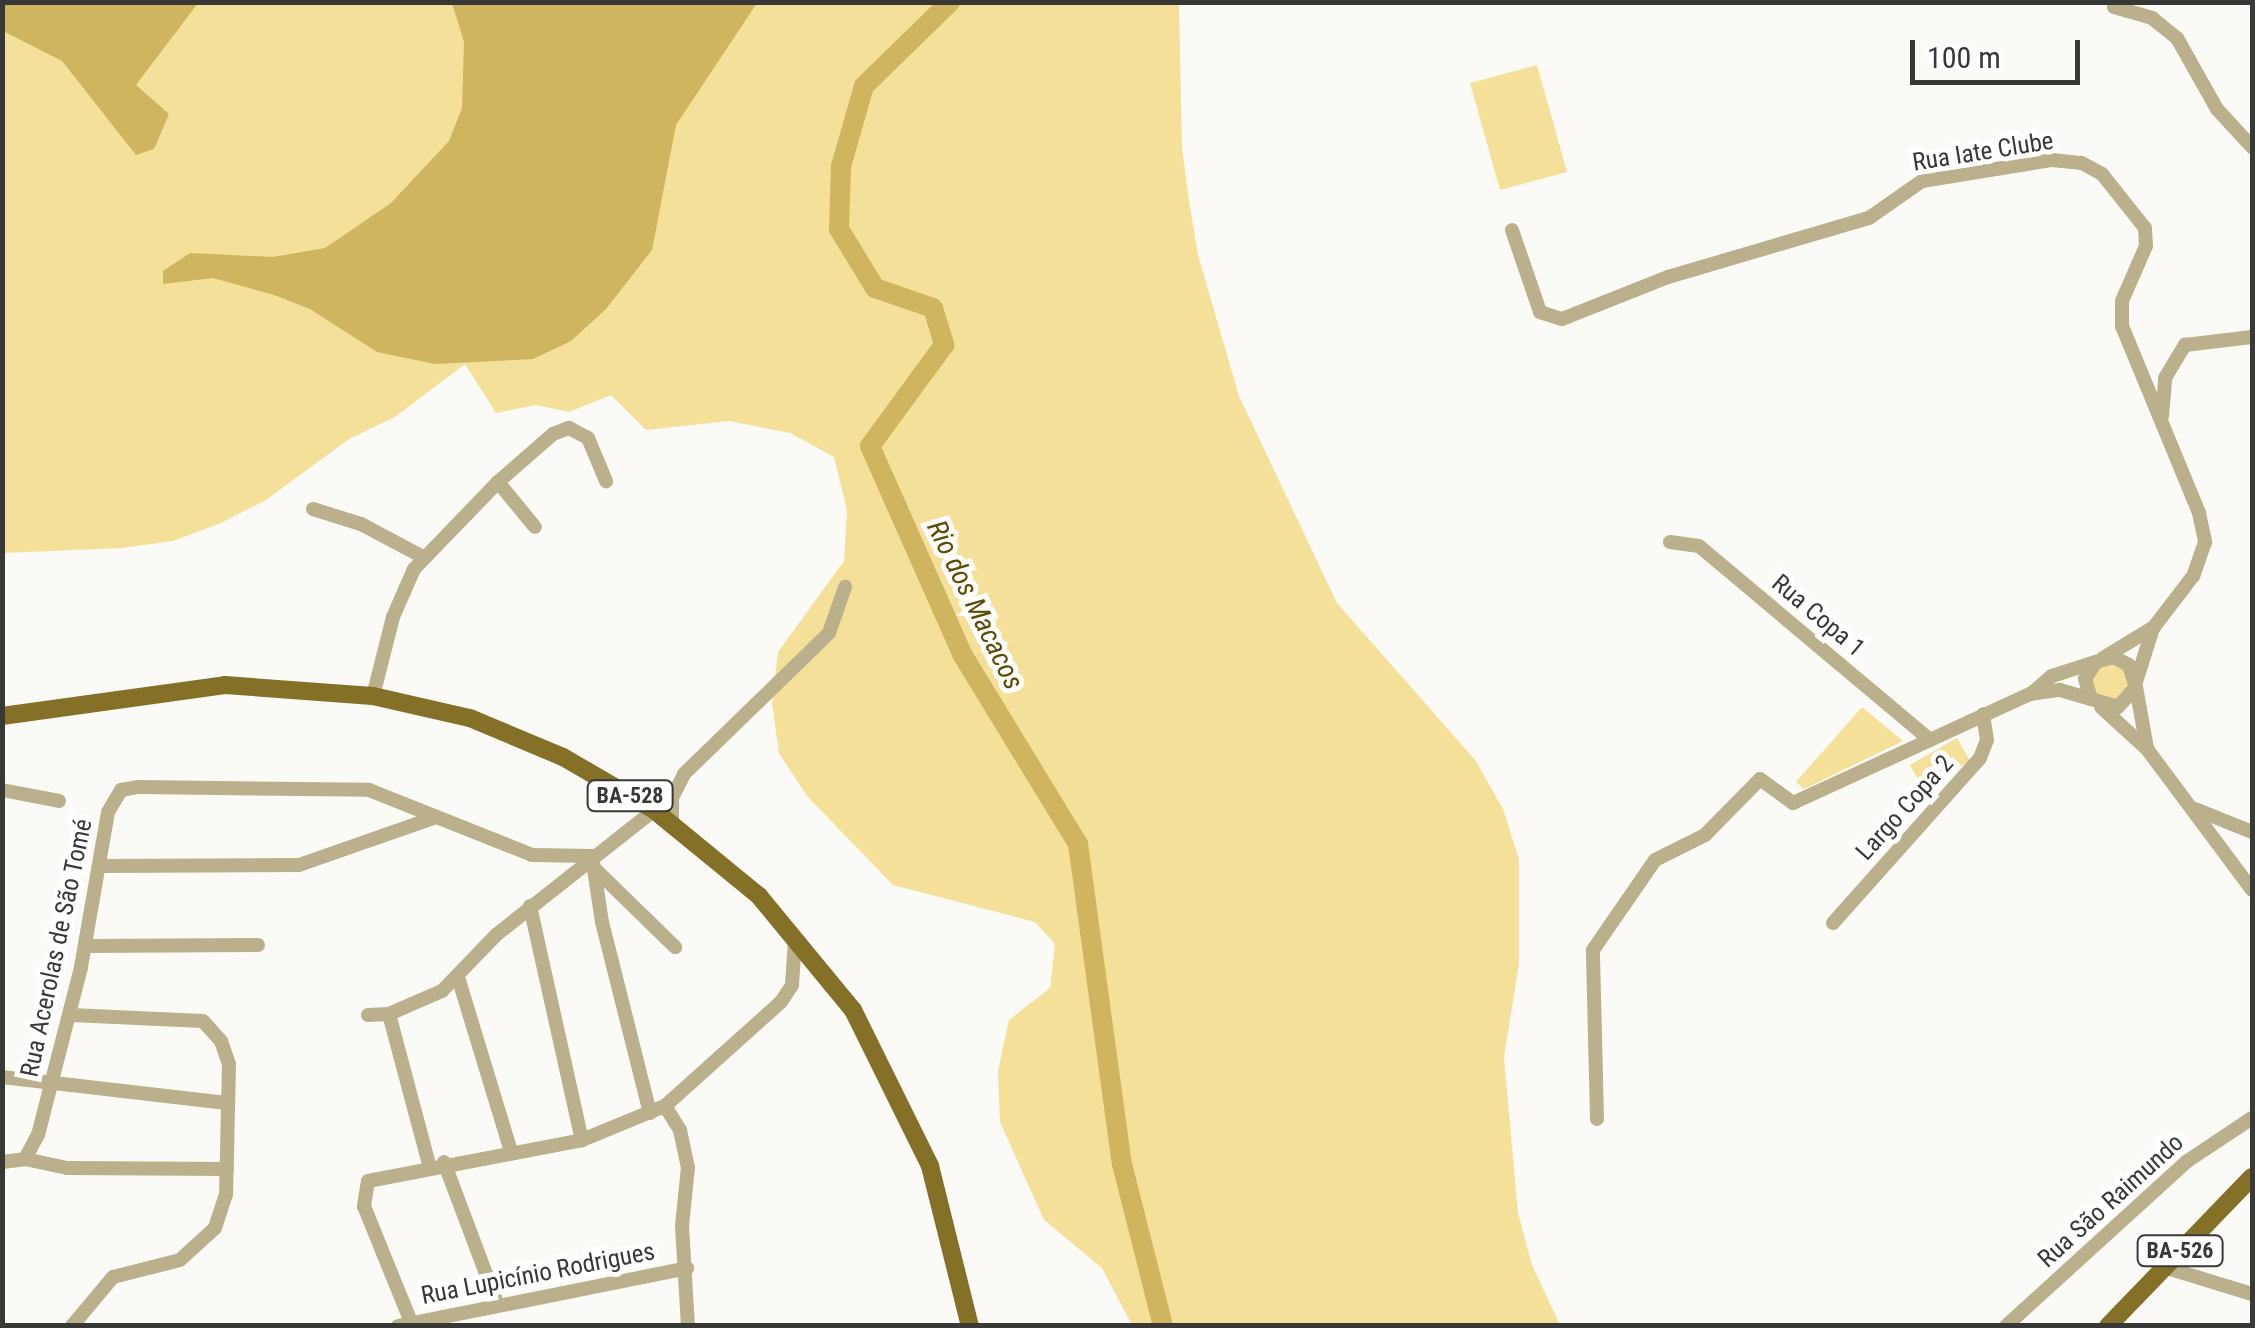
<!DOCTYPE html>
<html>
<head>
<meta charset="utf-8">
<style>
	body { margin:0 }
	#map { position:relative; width:2255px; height:1328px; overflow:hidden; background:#fbfaf7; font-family:"Roboto Condensed",sans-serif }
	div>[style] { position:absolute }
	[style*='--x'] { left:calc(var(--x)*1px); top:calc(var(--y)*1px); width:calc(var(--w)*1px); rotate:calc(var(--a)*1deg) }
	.green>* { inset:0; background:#f5e09a }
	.water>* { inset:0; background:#cfb55f }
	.river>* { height:20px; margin:-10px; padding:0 10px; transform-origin:10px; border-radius:10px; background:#cfb55f }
	.minor>* { height:14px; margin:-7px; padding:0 7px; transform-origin:7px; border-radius:7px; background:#bab08c }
	.major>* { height:18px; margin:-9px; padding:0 9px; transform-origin:9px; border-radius:9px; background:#857028 }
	span { translate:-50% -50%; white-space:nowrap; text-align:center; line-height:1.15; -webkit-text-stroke:10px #fff; paint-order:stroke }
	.shield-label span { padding:2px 8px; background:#fff; border:2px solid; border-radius:8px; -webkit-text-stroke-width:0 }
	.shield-label { font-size:22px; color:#383837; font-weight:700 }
	.street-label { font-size:25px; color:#383837 }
	.water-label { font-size:28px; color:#5c4b03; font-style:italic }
	.frame { position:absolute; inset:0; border:5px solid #383837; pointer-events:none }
	.scale { position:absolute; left:1910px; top:40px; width:170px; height:45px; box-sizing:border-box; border:5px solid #383837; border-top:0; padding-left:12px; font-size:30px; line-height:35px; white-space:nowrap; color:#383837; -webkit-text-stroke:8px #fff; paint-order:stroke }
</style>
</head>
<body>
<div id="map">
	<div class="green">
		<div style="clip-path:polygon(3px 3px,1179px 3px,1182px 147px,1189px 200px,1198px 255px,1239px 396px,1337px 603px,1476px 761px,1503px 809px,1519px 859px,1519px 964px,1504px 1057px,1513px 1158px,1518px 1213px,1532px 1265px,1560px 1325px,1132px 1325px,1102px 1268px,1044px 1220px,1000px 1122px,998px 1071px,1009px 1020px,1050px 988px,1055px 944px,1035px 922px,893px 885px,807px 796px,779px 753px,772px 703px,778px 652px,844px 561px,847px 510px,834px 457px,790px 433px,729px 421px,646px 430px,611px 395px,569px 412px,536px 405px,496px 413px,465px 364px,395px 417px,349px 439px,266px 500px,221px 523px,173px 541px,122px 548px,3px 553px)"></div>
		<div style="clip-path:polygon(1537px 65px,1567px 172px,1500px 190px,1470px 83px)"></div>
		<div style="clip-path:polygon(2114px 660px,2133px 679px,2119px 703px,2098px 700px,2090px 673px)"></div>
		<div style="clip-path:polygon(1862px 707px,1903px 741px,1804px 789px,1796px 782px)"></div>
		<div style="clip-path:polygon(1957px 738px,1970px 761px,1923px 789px,1910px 765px)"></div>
	</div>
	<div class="water">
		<div style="clip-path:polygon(2px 3px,198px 3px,136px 85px,169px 114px,154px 149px,136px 155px,62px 61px,3px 31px)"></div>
		<div style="clip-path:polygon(452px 3px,757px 3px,676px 125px,652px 250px,606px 309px,571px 341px,533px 359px,435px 364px,377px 352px,310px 309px,274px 295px,213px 278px,163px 284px,163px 271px,190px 253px,273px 257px,325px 248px,391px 203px,449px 141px,462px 108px,464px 42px)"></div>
	</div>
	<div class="river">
		<div style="--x:950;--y:2;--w:120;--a:135.7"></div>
		<div style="--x:864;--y:86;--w:83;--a:106"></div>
		<div style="--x:841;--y:166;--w:63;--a:91.8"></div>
		<div style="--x:839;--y:229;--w:69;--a:58.6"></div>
		<div style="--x:875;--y:288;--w:61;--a:19"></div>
		<div style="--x:933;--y:308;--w:39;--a:73"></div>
		<div style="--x:944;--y:345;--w:125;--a:126.2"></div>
		<div style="--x:870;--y:446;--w:227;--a:66.1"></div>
		<div style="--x:962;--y:654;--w:223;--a:58.6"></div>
		<div style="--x:1078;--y:844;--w:323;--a:82.2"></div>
		<div style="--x:1122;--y:1164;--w:167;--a:75.8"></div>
	</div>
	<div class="minor">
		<div style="--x:2114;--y:7;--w:40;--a:16"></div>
		<div style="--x:2152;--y:18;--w:32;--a:39"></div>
		<div style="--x:2177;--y:38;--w:81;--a:60.6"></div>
		<div style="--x:2217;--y:109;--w:52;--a:47.4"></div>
		<div style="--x:1512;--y:230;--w:87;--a:71.1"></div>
		<div style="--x:1540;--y:312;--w:23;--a:18"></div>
		<div style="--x:1562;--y:319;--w:114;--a:-21.6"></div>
		<div style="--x:1668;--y:277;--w:209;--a:-16.4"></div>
		<div style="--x:1869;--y:218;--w:65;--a:-34.9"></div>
		<div style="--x:1922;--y:181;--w:132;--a:-9.2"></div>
		<div style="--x:2052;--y:160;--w:30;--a:6"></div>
		<div style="--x:2082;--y:163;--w:23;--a:29"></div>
		<div style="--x:2102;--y:174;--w:69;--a:51.5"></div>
		<div style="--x:2145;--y:228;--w:18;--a:87"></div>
		<div style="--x:2146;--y:246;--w:60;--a:113.6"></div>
		<div style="--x:2122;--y:301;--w:25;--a:90"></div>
		<div style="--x:2122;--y:326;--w:202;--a:67.6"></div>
		<div style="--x:2199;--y:513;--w:30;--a:78"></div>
		<div style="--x:2205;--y:542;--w:36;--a:109"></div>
		<div style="--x:2193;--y:576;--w:64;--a:127.4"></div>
		<div style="--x:2154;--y:627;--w:60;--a:148.7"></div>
		<div style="--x:2162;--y:416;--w:38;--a:-85"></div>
		<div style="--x:2165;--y:378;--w:39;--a:-59"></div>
		<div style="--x:2185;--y:345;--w:67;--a:-6.8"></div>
		<div style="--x:498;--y:482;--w:58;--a:50.6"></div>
		<div style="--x:313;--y:509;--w:50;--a:17.4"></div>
		<div style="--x:361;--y:524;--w:70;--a:28"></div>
		<div style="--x:1670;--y:542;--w:29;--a:8"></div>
		<div style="--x:1699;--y:546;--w:302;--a:40"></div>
		<div style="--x:2136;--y:682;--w:57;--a:-72.5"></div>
		<div style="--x:2136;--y:687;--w:62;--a:79.8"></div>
		<div style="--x:2031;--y:694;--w:28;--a:-41"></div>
		<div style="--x:2052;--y:676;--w:45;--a:-18"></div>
		<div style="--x:373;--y:696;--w:81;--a:-75.8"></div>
		<div style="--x:393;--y:617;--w:52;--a:-66.4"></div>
		<div style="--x:414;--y:569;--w:121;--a:-46"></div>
		<div style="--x:498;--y:482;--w:73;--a:-41.1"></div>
		<div style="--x:553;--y:434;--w:17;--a:-21"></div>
		<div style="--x:569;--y:428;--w:21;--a:28"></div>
		<div style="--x:588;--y:438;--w:47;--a:67.3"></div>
		<div style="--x:2101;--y:707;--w:62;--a:42.4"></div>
		<div style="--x:2147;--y:749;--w:176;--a:53.3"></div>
		<div style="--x:2;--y:790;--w:58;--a:10.9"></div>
		<div style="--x:2195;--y:809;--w:61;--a:22"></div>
		<div style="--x:672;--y:823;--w:25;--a:-90"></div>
		<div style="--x:672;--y:798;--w:27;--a:-63"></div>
		<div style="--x:684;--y:774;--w:202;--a:-44.2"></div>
		<div style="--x:829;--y:633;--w:49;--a:-70.8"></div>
		<div style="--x:102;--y:866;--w:197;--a:-0.3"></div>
		<div style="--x:299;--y:865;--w:142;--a:-19.3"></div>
		<div style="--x:593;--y:867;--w:115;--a:44.3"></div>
		<div style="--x:530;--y:906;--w:240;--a:77.5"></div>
		<div style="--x:1833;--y:923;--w:221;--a:-48.3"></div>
		<div style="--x:1980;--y:758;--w:19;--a:-69"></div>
		<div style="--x:1987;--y:740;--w:26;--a:-99"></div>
		<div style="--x:86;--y:946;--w:172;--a:-0.3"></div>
		<div style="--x:458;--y:977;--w:182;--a:73.1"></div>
		<div style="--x:389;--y:1014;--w:155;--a:75.1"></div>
		<div style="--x:71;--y:1015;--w:132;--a:2.6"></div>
		<div style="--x:203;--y:1021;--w:27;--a:48"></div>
		<div style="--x:221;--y:1041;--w:24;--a:71"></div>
		<div style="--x:229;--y:1064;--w:130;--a:91.3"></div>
		<div style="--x:226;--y:1194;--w:36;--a:108"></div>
		<div style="--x:215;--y:1228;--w:47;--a:137.6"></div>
		<div style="--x:180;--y:1260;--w:69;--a:165.8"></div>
		<div style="--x:113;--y:1277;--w:64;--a:129.9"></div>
		<div style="--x:368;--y:1015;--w:21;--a:-3"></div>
		<div style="--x:389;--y:1014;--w:58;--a:-23.5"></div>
		<div style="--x:442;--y:991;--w:78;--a:-46"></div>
		<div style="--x:496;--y:935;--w:201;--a:-38.3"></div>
		<div style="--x:2;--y:1077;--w:226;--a:6.6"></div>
		<div style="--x:665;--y:1106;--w:28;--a:58"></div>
		<div style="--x:680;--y:1130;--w:38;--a:78"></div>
		<div style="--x:688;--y:1167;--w:59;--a:95.8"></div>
		<div style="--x:682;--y:1226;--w:100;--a:86.6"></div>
		<div style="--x:1597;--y:1119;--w:169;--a:-91.4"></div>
		<div style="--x:1593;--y:950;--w:109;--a:-55.4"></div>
		<div style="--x:1655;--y:860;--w:56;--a:-26.6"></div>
		<div style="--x:1705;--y:835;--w:78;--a:-45.5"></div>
		<div style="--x:1760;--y:779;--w:41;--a:36"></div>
		<div style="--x:1793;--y:803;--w:261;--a:-24.7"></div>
		<div style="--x:2030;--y:694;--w:30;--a:-8"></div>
		<div style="--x:2060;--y:690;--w:60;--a:16.3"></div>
		<div style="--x:2118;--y:707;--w:27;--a:-48"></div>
		<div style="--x:2136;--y:687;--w:23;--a:-108"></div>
		<div style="--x:2129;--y:665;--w:18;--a:-153"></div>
		<div style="--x:2113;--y:657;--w:18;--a:164"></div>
		<div style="--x:2096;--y:662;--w:20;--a:123"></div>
		<div style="--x:2085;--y:679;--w:21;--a:73"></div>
		<div style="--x:25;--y:1159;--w:43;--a:12.1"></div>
		<div style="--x:67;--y:1168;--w:160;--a:0.4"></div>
		<div style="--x:2;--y:1162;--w:23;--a:-7"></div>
		<div style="--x:25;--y:1159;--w:27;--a:-62"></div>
		<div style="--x:38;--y:1135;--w:173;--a:-75.6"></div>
		<div style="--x:81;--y:967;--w:157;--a:-80.1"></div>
		<div style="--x:108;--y:812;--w:26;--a:-59"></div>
		<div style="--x:121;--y:790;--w:17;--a:-10"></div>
		<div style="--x:138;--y:787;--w:231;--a:0.7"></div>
		<div style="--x:369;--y:790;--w:175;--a:21.7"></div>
		<div style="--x:532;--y:855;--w:60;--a:1"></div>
		<div style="--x:592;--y:856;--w:67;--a:81.4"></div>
		<div style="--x:602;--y:922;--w:197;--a:75.9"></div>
		<div style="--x:444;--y:1162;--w:151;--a:69.4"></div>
		<div style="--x:2164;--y:1267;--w:92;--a:17.1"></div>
		<div style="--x:411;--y:1322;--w:125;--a:-112.1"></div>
		<div style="--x:364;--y:1206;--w:25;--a:-81"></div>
		<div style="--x:368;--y:1181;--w:218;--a:-10.8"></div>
		<div style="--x:582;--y:1140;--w:90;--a:-22.3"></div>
		<div style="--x:665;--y:1106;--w:156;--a:-41.9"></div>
		<div style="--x:781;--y:1002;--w:20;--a:-57"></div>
		<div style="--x:792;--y:985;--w:45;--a:-86.2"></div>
		<div style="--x:398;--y:1326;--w:295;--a:-11.3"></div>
		<div style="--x:2006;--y:1326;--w:244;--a:-42.3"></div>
		<div style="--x:2186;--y:1162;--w:79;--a:-33.7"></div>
	</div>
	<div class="major">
		<div style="--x:2;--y:716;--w:225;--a:-7.9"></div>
		<div style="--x:225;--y:685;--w:148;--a:4.3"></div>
		<div style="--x:373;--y:696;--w:99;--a:12.8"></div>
		<div style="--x:470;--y:718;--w:101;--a:22.8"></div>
		<div style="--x:563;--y:757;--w:105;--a:30.2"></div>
		<div style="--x:654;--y:810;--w:136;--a:39.3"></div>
		<div style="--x:759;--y:896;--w:148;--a:50.5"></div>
		<div style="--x:853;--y:1010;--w:174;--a:63.7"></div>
		<div style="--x:930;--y:1166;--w:165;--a:76"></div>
		<div style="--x:2108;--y:1326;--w:207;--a:-46"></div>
	</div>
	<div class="shield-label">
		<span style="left:630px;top:796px">BA-528</span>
		<span style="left:2180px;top:1251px">BA-526</span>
	</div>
	<div class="street-label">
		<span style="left:1983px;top:152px;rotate:-9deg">Rua Iate Clube</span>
		<span style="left:1818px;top:616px;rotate:40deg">Rua Copa 1</span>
		<span style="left:1905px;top:808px;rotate:-48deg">Largo Copa 2</span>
		<span style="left:57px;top:948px;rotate:-78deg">Rua Acerolas de São Tomé</span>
		<span style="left:2111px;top:1201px;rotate:-42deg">Rua São Raimundo</span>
		<span style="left:538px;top:1274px;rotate:-11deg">Rua Lupicínio Rodrigues</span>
	</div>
	<div class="water-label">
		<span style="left:975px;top:605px;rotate:64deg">Rio dos Macacos</span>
	</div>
	<div class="frame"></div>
	<div class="scale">100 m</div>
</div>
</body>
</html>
